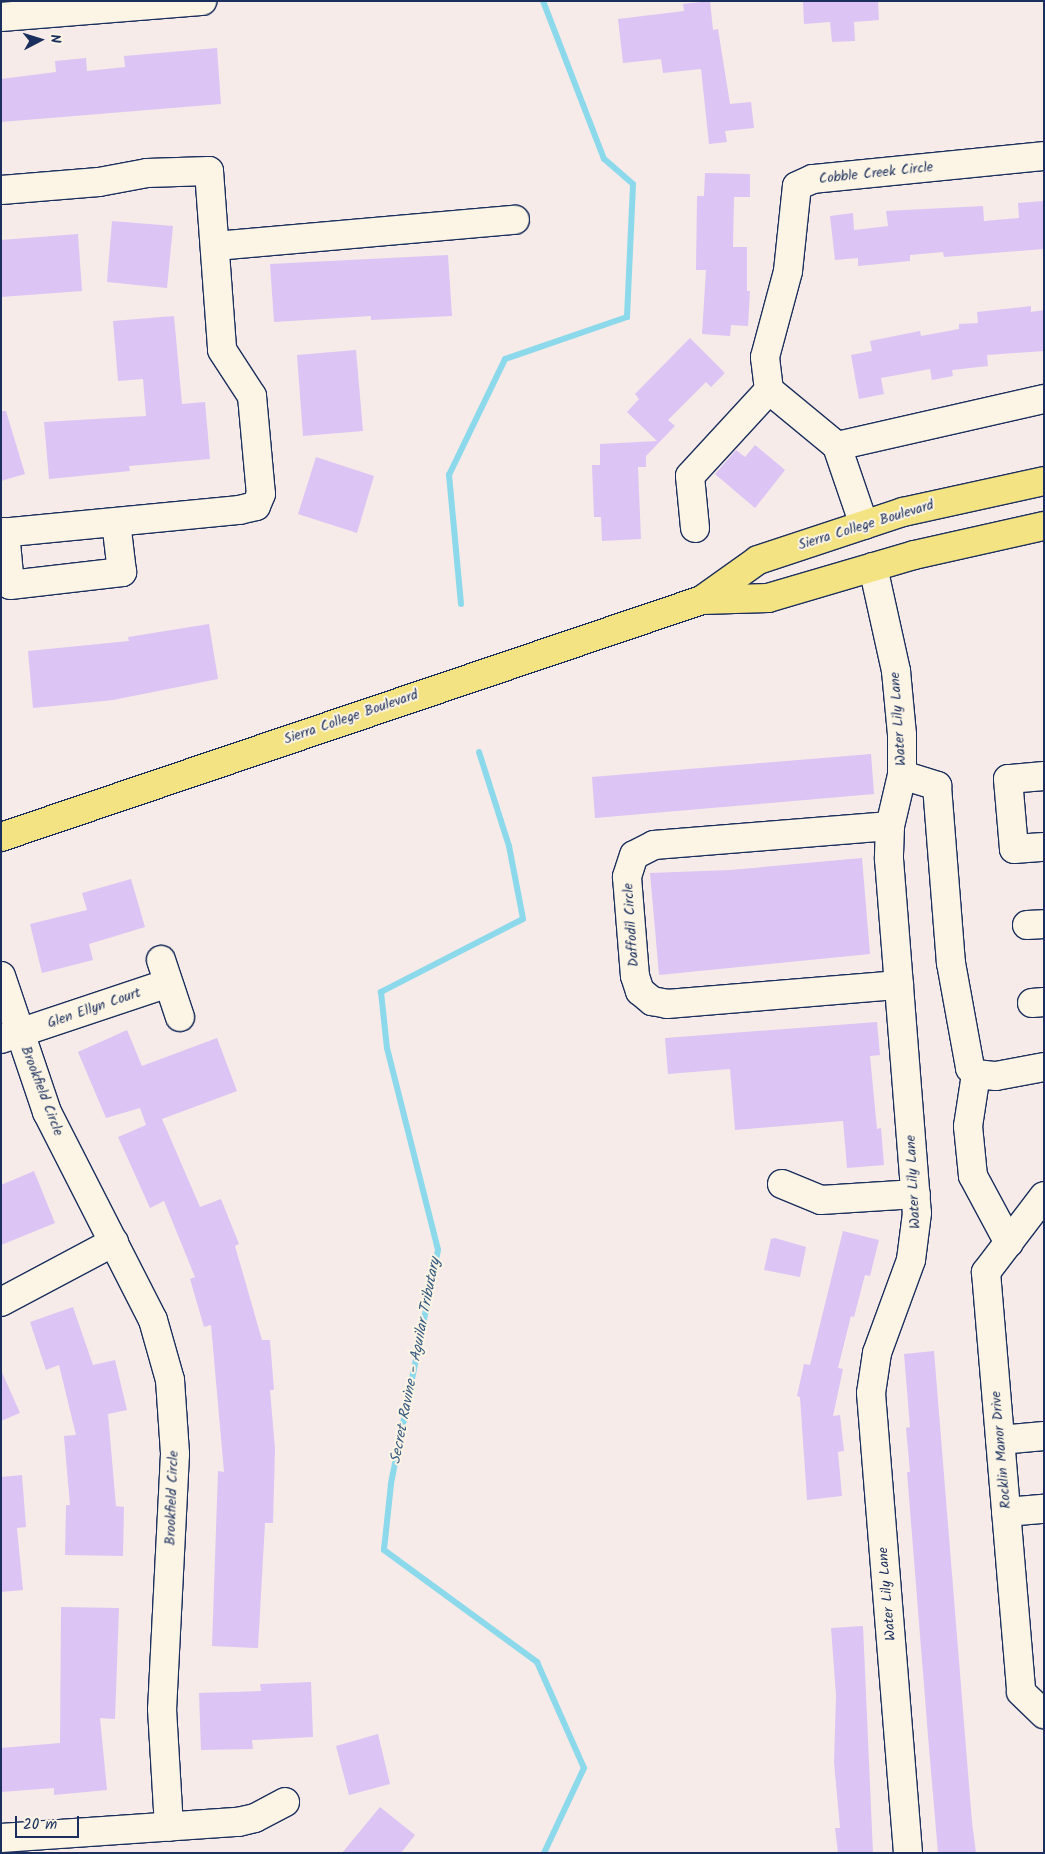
<!DOCTYPE html>
<html>
<head>
<meta charset="utf-8">
<style>
	body { margin:0 }
	#map { position:relative; width:1045px; height:1854px; overflow:hidden; background:#f6ebe8; font-family:Kalam,sans-serif }
	div>[style] { position:absolute }
	[style*='--x'] { left:calc(var(--x)*1px); top:calc(var(--y)*1px); width:calc(var(--w)*1px); rotate:calc(var(--a)*1deg) }
	.stream>* { height:6px; margin:-3px; padding:0 3px; transform-origin:3px; border-radius:3px; background:#8cd9eb }
	.building>* { inset:0; background:#dcc4f4 }
	.roads { filter:drop-shadow(1px 0 #1b2f5e) drop-shadow(-1px 0 #1b2f5e) drop-shadow(0 1px #1b2f5e) drop-shadow(0 -1px #1b2f5e) }
	.minor>* { height:28px; margin:-14px; padding:0 14px; transform-origin:14px; border-radius:14px; background:#fcf5e5 }
	.major>* { height:28px; margin:-14px; padding:0 14px; transform-origin:14px; border-radius:14px; background:#f4e382 }
	span { translate:-50% -50%; white-space:nowrap; text-align:center; line-height:1.15; -webkit-text-stroke:4px #fcf5e5; paint-order:stroke }
	.street-label { font-size:14px; color:#1b2f5e }
	.water-label { font-size:15px; color:#375a81; font-style:italic }
	.frame { position:absolute; inset:0; border:2px solid #1b2f5e; pointer-events:none }
	.north { position:absolute; left:15px; top:15px; width:50px; height:50px; -webkit-text-stroke:4px #fcf5e5; paint-order:stroke; rotate:85deg; font-size:14px; font-weight:700; line-height:20px; text-align:center; color:#1b2f5e }
	.north::after { content:''; display:block; margin:auto; width:18px; height:22px; background:#1b2f5e; clip-path:polygon(50% 0,100% 100%,50% 72%,0 100%) }
	.scale { position:absolute; left:15px; top:1816px; width:64px; height:22px; box-sizing:border-box; border:2px solid #1b2f5e; border-top:0; padding-left:6px; font-size:15px; line-height:18px; white-space:nowrap; color:#1b2f5e; -webkit-text-stroke:4px #fcf5e5; paint-order:stroke }
</style>
</head>
<body>
<div id="map">
	<div class="stream">
		<div style="--x:461;--y:604;--w:130;--a:-95.3"></div>
		<div style="--x:449;--y:475;--w:129;--a:-64.2"></div>
		<div style="--x:505;--y:359;--w:129;--a:-19"></div>
		<div style="--x:627;--y:317;--w:133;--a:-87.4"></div>
		<div style="--x:633;--y:184;--w:38;--a:-139"></div>
		<div style="--x:604;--y:159;--w:169;--a:-111.1"></div>
		<div style="--x:479;--y:752;--w:99;--a:72.3"></div>
		<div style="--x:509;--y:846;--w:74;--a:79.1"></div>
		<div style="--x:523;--y:919;--w:160;--a:152.8"></div>
		<div style="--x:381;--y:992;--w:56;--a:83.9"></div>
		<div style="--x:387;--y:1048;--w:208;--a:75.8"></div>
		<div style="--x:438;--y:1250;--w:239;--a:101.4"></div>
		<div style="--x:391;--y:1484;--w:66;--a:96.1"></div>
		<div style="--x:384;--y:1550;--w:190;--a:36.2"></div>
		<div style="--x:537;--y:1662;--w:116;--a:66.1"></div>
		<div style="--x:584;--y:1768;--w:94;--a:115.2"></div>
	</div>
	<div class="building">
		<div style="clip-path:polygon(710px 1px,713px 30px,718px 29px,730px 104px,751px 102px,754px 128px,725px 131px,727px 142px,709px 144px,701px 69px,663px 73px,661px 59px,623px 63px,618px 19px,684px 11px,683px 4px)"></div>
		<div style="clip-path:polygon(803px 1px,878px 1px,879px 20px,854px 22px,855px 41px,832px 42px,830px 22px,804px 24px)"></div>
		<div style="clip-path:polygon(217px 48px,221px 104px,1px 122px,1px 79px,56px 72px,55px 61px,86px 58px,87px 71px,125px 67px,124px 56px)"></div>
		<div style="clip-path:polygon(705px 173px,750px 174px,750px 197px,734px 197px,733px 247px,747px 247px,747px 291px,750px 291px,748px 326px,731px 325px,730px 336px,702px 334px,706px 270px,696px 270px,697px 196px,704px 196px)"></div>
		<div style="clip-path:polygon(1044px 201px,1044px 249px,944px 257px,943px 252px,910px 255px,910px 261px,858px 266px,858px 258px,835px 260px,830px 216px,853px 213px,854px 230px,888px 226px,886px 211px,983px 206px,984px 221px,1019px 218px,1018px 203px)"></div>
		<div style="clip-path:polygon(112px 221px,173px 226px,167px 288px,107px 282px)"></div>
		<div style="clip-path:polygon(78px 234px,82px 291px,1px 297px,1px 240px)"></div>
		<div style="clip-path:polygon(448px 255px,452px 316px,371px 320px,371px 316px,274px 322px,270px 264px)"></div>
		<div style="clip-path:polygon(1031px 306px,1031px 312px,1044px 310px,1044px 351px,987px 355px,988px 366px,952px 370px,953px 376px,932px 380px,930px 369px,881px 378px,884px 394px,859px 399px,851px 355px,872px 351px,870px 341px,920px 331px,921px 336px,959px 329px,959px 324px,978px 323px,977px 312px)"></div>
		<div style="clip-path:polygon(174px 316px,182px 404px,205px 402px,210px 459px,129px 466px,130px 471px,49px 479px,44px 422px,146px 416px,143px 379px,118px 381px,113px 321px)"></div>
		<div style="clip-path:polygon(690px 338px,725px 373px,711px 387px,706px 382px,668px 420px,675px 426px,646px 456px,646px 467px,638px 467px,641px 539px,602px 541px,601px 517px,594px 517px,592px 465px,600px 465px,600px 444px,657px 441px,627px 412px,639px 399px,635px 394px)"></div>
		<div style="clip-path:polygon(356px 350px,363px 431px,303px 436px,297px 355px)"></div>
		<div style="clip-path:polygon(1px 411px,6px 411px,25px 474px,1px 481px)"></div>
		<div style="clip-path:polygon(755px 445px,785px 470px,755px 508px,715px 474px,736px 450px,745px 457px)"></div>
		<div style="clip-path:polygon(316px 457px,374px 476px,357px 533px,298px 514px)"></div>
		<div style="clip-path:polygon(209px 624px,218px 679px,113px 700px,33px 708px,28px 651px,129px 641px,128px 637px)"></div>
		<div style="clip-path:polygon(871px 754px,874px 794px,595px 818px,592px 777px)"></div>
		<div style="clip-path:polygon(862px 858px,870px 954px,659px 975px,650px 873px,730px 870px)"></div>
		<div style="clip-path:polygon(131px 879px,145px 927px,89px 944px,93px 960px,42px 973px,30px 924px,87px 910px,82px 893px)"></div>
		<div style="clip-path:polygon(877px 1022px,880px 1055px,870px 1056px,877px 1129px,881px 1128px,884px 1165px,847px 1168px,843px 1121px,735px 1130px,730px 1069px,668px 1074px,665px 1038px)"></div>
		<div style="clip-path:polygon(127px 1030px,142px 1066px,217px 1038px,237px 1091px,162px 1119px,200px 1207px,221px 1199px,239px 1244px,235px 1246px,262px 1340px,270px 1340px,274px 1390px,270px 1390px,275px 1449px,273px 1523px,265px 1523px,258px 1648px,212px 1646px,218px 1471px,224px 1472px,211px 1325px,204px 1327px,190px 1279px,195px 1277px,164px 1201px,150px 1208px,118px 1137px,146px 1125px,140px 1108px,106px 1118px,78px 1052px)"></div>
		<div style="clip-path:polygon(34px 1171px,55px 1223px,1px 1245px,1px 1185px)"></div>
		<div style="clip-path:polygon(843px 1231px,879px 1240px,870px 1276px,865px 1275px,854px 1317px,851px 1316px,838px 1368px,843px 1369px,833px 1416px,840px 1415px,844px 1451px,838px 1452px,842px 1496px,807px 1500px,800px 1397px,797px 1396px,804px 1364px,810px 1365px)"></div>
		<div style="clip-path:polygon(775px 1238px,806px 1247px,800px 1277px,764px 1270px,771px 1239px)"></div>
		<div style="clip-path:polygon(73px 1307px,93px 1365px,115px 1360px,127px 1410px,108px 1414px,116px 1506px,124px 1507px,123px 1556px,65px 1555px,66px 1505px,70px 1505px,64px 1436px,76px 1435px,59px 1365px,46px 1370px,30px 1322px)"></div>
		<div style="clip-path:polygon(934px 1351px,972px 1822px,976px 1853px,938px 1853px,928px 1736px,907px 1472px,910px 1472px,906px 1428px,910px 1427px,904px 1354px)"></div>
		<div style="clip-path:polygon(1px 1370px,20px 1413px,1px 1421px)"></div>
		<div style="clip-path:polygon(22px 1475px,26px 1527px,17px 1528px,23px 1590px,1px 1592px,1px 1477px)"></div>
		<div style="clip-path:polygon(61px 1607px,119px 1608px,115px 1719px,100px 1718px,107px 1790px,54px 1795px,54px 1788px,1px 1792px,1px 1748px,60px 1743px)"></div>
		<div style="clip-path:polygon(863px 1626px,873px 1853px,838px 1853px,835px 1828px,840px 1828px,834px 1762px,836px 1695px,831px 1628px)"></div>
		<div style="clip-path:polygon(311px 1682px,313px 1737px,252px 1740px,253px 1749px,201px 1750px,199px 1693px,261px 1691px,260px 1684px)"></div>
		<div style="clip-path:polygon(378px 1734px,390px 1784px,349px 1795px,336px 1746px)"></div>
		<div style="clip-path:polygon(380px 1807px,415px 1835px,401px 1853px,342px 1853px)"></div>
	</div>
	<div class="roads">
		<div class="minor">
			<div style="--x:1;--y:17;--w:202;--a:-4.6"></div>
			<div style="--x:1;--y:190;--w:98;--a:-4.7"></div>
			<div style="--x:99;--y:182;--w:49;--a:-10.6"></div>
			<div style="--x:147;--y:173;--w:62;--a:-1.8"></div>
			<div style="--x:209;--y:171;--w:179;--a:85.8"></div>
			<div style="--x:222;--y:350;--w:55;--a:56.9"></div>
			<div style="--x:252;--y:396;--w:98;--a:84.8"></div>
			<div style="--x:261;--y:494;--w:13;--a:113"></div>
			<div style="--x:256;--y:506;--w:17;--a:167"></div>
			<div style="--x:239;--y:510;--w:239;--a:174.5"></div>
			<div style="--x:215;--y:246;--w:301;--a:-5"></div>
			<div style="--x:837;--y:446;--w:212;--a:-12.8"></div>
			<div style="--x:864;--y:525;--w:83;--a:-108.9"></div>
			<div style="--x:837;--y:446;--w:88;--a:-140.5"></div>
			<div style="--x:769;--y:390;--w:33;--a:-97"></div>
			<div style="--x:765;--y:357;--w:89;--a:-75"></div>
			<div style="--x:788;--y:271;--w:85;--a:-84"></div>
			<div style="--x:797;--y:186;--w:17;--a:-24"></div>
			<div style="--x:813;--y:179;--w:232;--a:-5.7"></div>
			<div style="--x:695;--y:528;--w:52;--a:-95.5"></div>
			<div style="--x:690;--y:476;--w:117;--a:-47.4"></div>
			<div style="--x:5;--y:532;--w:53;--a:84.6"></div>
			<div style="--x:10;--y:585;--w:113;--a:-6.6"></div>
			<div style="--x:122;--y:572;--w:50;--a:-96.8"></div>
			<div style="--x:873;--y:567;--w:107;--a:77.5"></div>
			<div style="--x:896;--y:671;--w:64;--a:84.6"></div>
			<div style="--x:902;--y:735;--w:40;--a:90"></div>
			<div style="--x:902;--y:775;--w:52;--a:103.2"></div>
			<div style="--x:890;--y:826;--w:33;--a:92"></div>
			<div style="--x:889;--y:859;--w:355;--a:85.5"></div>
			<div style="--x:917;--y:1213;--w:47;--a:97.3"></div>
			<div style="--x:911;--y:1260;--w:99;--a:110.1"></div>
			<div style="--x:877;--y:1353;--w:40;--a:98.5"></div>
			<div style="--x:871;--y:1393;--w:461;--a:85.4"></div>
			<div style="--x:902;--y:775;--w:37;--a:17"></div>
			<div style="--x:937;--y:786;--w:178;--a:85.5"></div>
			<div style="--x:951;--y:963;--w:107;--a:79.7"></div>
			<div style="--x:970;--y:1068;--w:8;--a:45"></div>
			<div style="--x:976;--y:1074;--w:20;--a:6"></div>
			<div style="--x:996;--y:1076;--w:49;--a:-10.6"></div>
			<div style="--x:1044;--y:776;--w:36;--a:175"></div>
			<div style="--x:1008;--y:779;--w:70;--a:85.1"></div>
			<div style="--x:1014;--y:849;--w:30;--a:-4"></div>
			<div style="--x:890;--y:826;--w:237;--a:175.4"></div>
			<div style="--x:654;--y:845;--w:22;--a:153"></div>
			<div style="--x:634;--y:855;--w:23;--a:108"></div>
			<div style="--x:627;--y:877;--w:99;--a:85.4"></div>
			<div style="--x:635;--y:976;--w:16;--a:72"></div>
			<div style="--x:640;--y:991;--w:16;--a:40"></div>
			<div style="--x:652;--y:1001;--w:15;--a:11"></div>
			<div style="--x:667;--y:1004;--w:233;--a:-4.7"></div>
			<div style="--x:1027;--y:925;--w:17;--a:-3"></div>
			<div style="--x:161;--y:960;--w:60;--a:71.6"></div>
			<div style="--x:1;--y:976;--w:144;--a:71.3"></div>
			<div style="--x:47;--y:1112;--w:233;--a:63"></div>
			<div style="--x:153;--y:1320;--w:62;--a:74.2"></div>
			<div style="--x:170;--y:1380;--w:74;--a:86.1"></div>
			<div style="--x:175;--y:1454;--w:255;--a:92.9"></div>
			<div style="--x:162;--y:1709;--w:118;--a:86.6"></div>
			<div style="--x:1032;--y:1003;--w:12;--a:-5"></div>
			<div style="--x:1;--y:1039;--w:176;--a:-18.5"></div>
			<div style="--x:976;--y:1074;--w:53;--a:98.7"></div>
			<div style="--x:968;--y:1126;--w:50;--a:84.3"></div>
			<div style="--x:973;--y:1176;--w:76;--a:61.8"></div>
			<div style="--x:782;--y:1184;--w:42;--a:22.3"></div>
			<div style="--x:821;--y:1200;--w:95;--a:-3.6"></div>
			<div style="--x:1044;--y:1196;--w:96;--a:127.3"></div>
			<div style="--x:986;--y:1272;--w:421;--a:85.2"></div>
			<div style="--x:1021;--y:1692;--w:32;--a:44"></div>
			<div style="--x:1;--y:1302;--w:128;--a:-28"></div>
			<div style="--x:1000;--y:1440;--w:44;--a:-5.2"></div>
			<div style="--x:1006;--y:1512;--w:38;--a:-5"></div>
			<div style="--x:1;--y:1838;--w:238;--a:-3.9"></div>
			<div style="--x:238;--y:1822;--w:17;--a:-13"></div>
			<div style="--x:255;--y:1818;--w:34;--a:-28"></div>
		</div>
		<div class="major">
			<div style="--x:702;--y:600;--w:69;--a:-35.5"></div>
			<div style="--x:758;--y:560;--w:153;--a:-18.3"></div>
			<div style="--x:903;--y:512;--w:144;--a:-12.4"></div>
			<div style="--x:1;--y:837;--w:740;--a:-18.68"></div>
			<div style="--x:702;--y:600;--w:66;--a:-1.7"></div>
			<div style="--x:768;--y:598;--w:152;--a:-16.4"></div>
			<div style="--x:914;--y:555;--w:133;--a:-12.6"></div>
		</div>
	</div>
	<div class="street-label">
		<span style="left:876px;top:173px;rotate:-6deg">Cobble Creek Circle</span>
		<span style="left:866px;top:525px;rotate:-17deg">Sierra College Boulevard</span>
		<span style="left:351px;top:717px;rotate:-19deg">Sierra College Boulevard</span>
		<span style="left:898px;top:719px;rotate:-94deg">Water Lily Lane</span>
		<span style="left:631px;top:925px;rotate:-94deg">Daffodil Circle</span>
		<span style="left:94px;top:1008px;rotate:-19deg">Glen Ellyn Court</span>
		<span style="left:42px;top:1091px;rotate:69deg">Brookfield Circle</span>
		<span style="left:913px;top:1182px;rotate:-93deg">Water Lily Lane</span>
		<span style="left:1001px;top:1450px;rotate:-95deg">Rocklin Manor Drive</span>
		<span style="left:172px;top:1498px;rotate:-88deg">Brookfield Circle</span>
		<span style="left:887px;top:1594px;rotate:-95deg">Water Lily Lane</span>
	</div>
	<div class="water-label">
		<span style="left:416px;top:1361px;rotate:-79deg">Secret Ravine - Aguilar Tributary</span>
	</div>
	<div class="frame"></div>
	<div class="north">N</div>
	<div class="scale">20 m</div>
</div>
</body>
</html>
